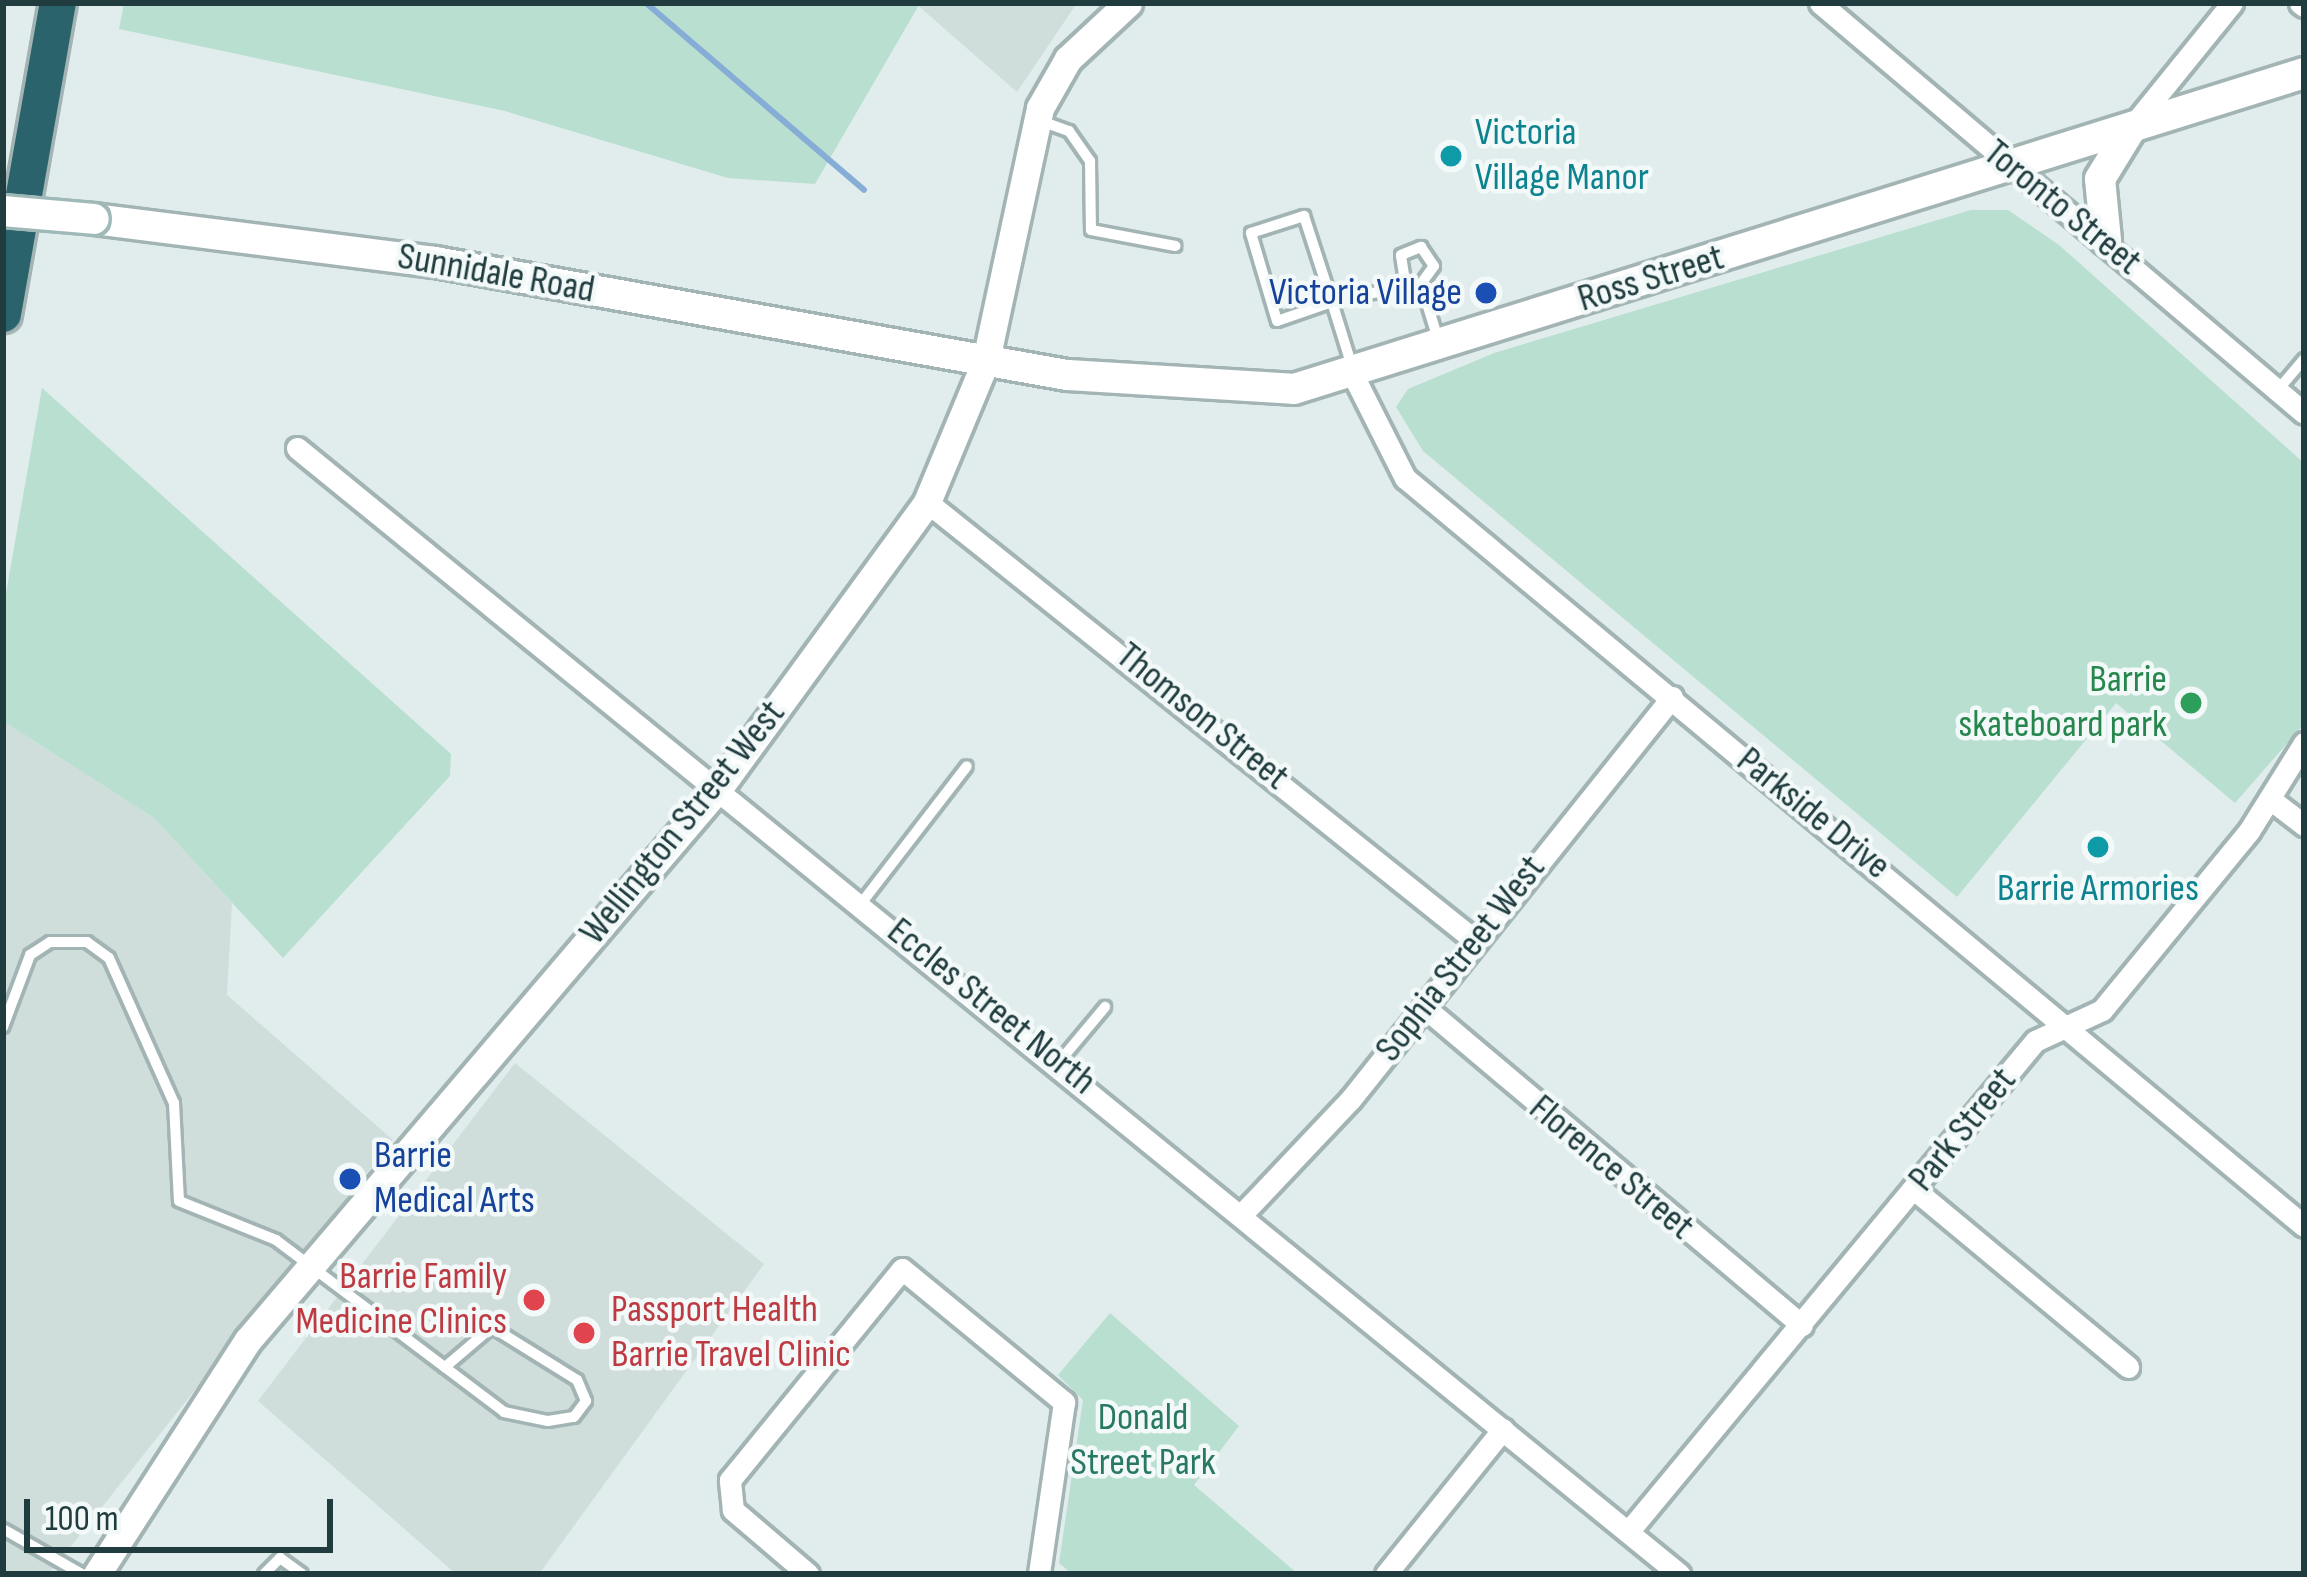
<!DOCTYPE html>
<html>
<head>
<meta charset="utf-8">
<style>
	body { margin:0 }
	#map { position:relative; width:2307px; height:1577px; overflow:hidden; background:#e1edec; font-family:"Sofia Sans Condensed",sans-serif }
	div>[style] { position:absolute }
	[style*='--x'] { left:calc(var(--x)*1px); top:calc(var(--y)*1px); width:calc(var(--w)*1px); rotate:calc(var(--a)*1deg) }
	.built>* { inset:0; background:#cfdddb }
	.green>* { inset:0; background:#b9dfd1 }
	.stream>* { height:6px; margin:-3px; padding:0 3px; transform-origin:3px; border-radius:3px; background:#86add5 }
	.roads { filter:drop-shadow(3px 0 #a3b4b5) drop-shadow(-3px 0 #a3b4b5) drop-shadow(0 3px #a3b4b5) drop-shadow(0 -3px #a3b4b5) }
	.service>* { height:10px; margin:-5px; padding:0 5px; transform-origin:5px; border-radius:5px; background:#fff }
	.minor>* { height:21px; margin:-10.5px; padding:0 10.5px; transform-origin:10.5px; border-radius:10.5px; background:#fff }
	.tertiary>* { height:27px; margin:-13.5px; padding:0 13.5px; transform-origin:13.5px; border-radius:13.5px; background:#fff }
	.secondary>* { height:30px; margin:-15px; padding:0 15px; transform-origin:15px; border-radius:15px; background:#fff }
	.motorway>* { height:36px; margin:-18px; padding:0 18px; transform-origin:18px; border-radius:18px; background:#2b636c }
	.bridges { filter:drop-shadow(3px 0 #9fb9b9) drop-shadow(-3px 0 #9fb9b9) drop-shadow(0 3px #9fb9b9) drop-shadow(0 -3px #9fb9b9) }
	.secondary-bridge>* { height:30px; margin:-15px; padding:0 15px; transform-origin:15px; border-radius:15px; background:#fff }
	.dots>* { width:33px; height:33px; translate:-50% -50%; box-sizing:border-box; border:6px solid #f2f9f8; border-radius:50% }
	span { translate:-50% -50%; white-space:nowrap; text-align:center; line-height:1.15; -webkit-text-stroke:9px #f2f9f8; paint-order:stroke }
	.culture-label { font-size:39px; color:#0d838f }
	.left { translate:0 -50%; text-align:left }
	.street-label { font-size:39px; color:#203c3f }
	.transit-label { font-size:39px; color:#164399 }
	.right { translate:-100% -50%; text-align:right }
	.leisure-label { font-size:39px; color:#27864d }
	.health-label { font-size:39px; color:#be3a42 }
	.park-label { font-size:39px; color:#287863 }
	.frame { position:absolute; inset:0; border:6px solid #203c3f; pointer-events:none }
	.scale { position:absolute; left:24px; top:1499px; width:309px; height:54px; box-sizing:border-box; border:6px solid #203c3f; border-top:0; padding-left:15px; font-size:36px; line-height:42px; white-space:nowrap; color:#203c3f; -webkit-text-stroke:9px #f2f9f8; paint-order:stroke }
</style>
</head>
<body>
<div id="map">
	<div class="built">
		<div style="clip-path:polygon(915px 3px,1077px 3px,1017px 92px)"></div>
		<div style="clip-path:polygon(3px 721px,154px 818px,232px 903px,227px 995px,393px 1140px,49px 1574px,3px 1574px)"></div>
		<div style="clip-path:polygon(515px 1063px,764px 1264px,539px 1574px,456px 1574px,258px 1401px)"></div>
	</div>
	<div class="green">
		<div style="clip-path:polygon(124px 3px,915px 3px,919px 5px,815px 184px,728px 178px,505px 111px,119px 29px)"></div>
		<div style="clip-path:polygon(1971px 210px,2008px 210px,2059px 245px,2304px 463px,2304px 724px,2235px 803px,2116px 703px,1957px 897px,1423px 451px,1396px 407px,1408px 389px,1494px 353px)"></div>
		<div style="clip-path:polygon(42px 388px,451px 754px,450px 776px,283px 958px,154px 818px,3px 721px,3px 610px)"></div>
		<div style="clip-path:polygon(1110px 1313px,1239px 1426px,1194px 1485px,1298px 1574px,1072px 1574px,1059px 1563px,1083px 1400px,1058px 1375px)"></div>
	</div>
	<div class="stream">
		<div style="--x:646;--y:3;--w:287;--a:40.6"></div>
	</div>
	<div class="roads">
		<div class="service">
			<div style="--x:1041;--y:121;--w:30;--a:20"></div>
			<div style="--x:1069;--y:131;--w:37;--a:55"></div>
			<div style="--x:1090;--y:161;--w:69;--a:89.2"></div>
			<div style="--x:1091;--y:230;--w:86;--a:10.7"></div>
			<div style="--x:1405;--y:281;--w:26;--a:-99"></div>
			<div style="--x:1401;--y:255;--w:22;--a:-22"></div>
			<div style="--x:1421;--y:247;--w:23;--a:56"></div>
			<div style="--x:1434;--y:266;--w:22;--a:126"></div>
			<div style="--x:1362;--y:295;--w:60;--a:-10.6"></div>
			<div style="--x:1421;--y:284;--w:58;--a:72.8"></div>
			<div style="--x:1332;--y:302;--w:58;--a:160.9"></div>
			<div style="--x:1277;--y:321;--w:92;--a:-106.5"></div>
			<div style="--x:1251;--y:233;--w:56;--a:-17.8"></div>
			<div style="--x:1304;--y:216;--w:90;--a:72"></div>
			<div style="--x:1332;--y:302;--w:71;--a:72.8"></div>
			<div style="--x:2277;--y:391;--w:42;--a:-49.8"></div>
			<div style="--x:863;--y:901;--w:170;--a:-52.4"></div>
			<div style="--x:3;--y:1027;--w:77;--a:-69.4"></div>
			<div style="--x:30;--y:955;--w:24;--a:-33"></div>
			<div style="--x:50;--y:942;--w:37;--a:0"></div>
			<div style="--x:87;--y:942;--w:27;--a:36"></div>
			<div style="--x:109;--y:958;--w:159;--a:65.9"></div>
			<div style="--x:174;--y:1103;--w:98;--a:87.1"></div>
			<div style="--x:179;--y:1201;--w:105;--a:21.9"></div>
			<div style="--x:276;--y:1240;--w:286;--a:37"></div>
			<div style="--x:504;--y:1412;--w:45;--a:11.6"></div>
			<div style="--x:548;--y:1421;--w:26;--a:-9"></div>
			<div style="--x:574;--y:1417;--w:20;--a:-53"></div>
			<div style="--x:586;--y:1401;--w:23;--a:-113"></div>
			<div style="--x:577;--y:1380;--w:100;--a:-148.1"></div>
			<div style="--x:492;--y:1327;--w:62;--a:139.6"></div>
			<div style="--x:1059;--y:1062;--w:72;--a:-50.1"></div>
			<div style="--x:3;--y:1529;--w:91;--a:29.7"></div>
			<div style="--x:264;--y:1574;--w:23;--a:-45"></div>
			<div style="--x:280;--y:1558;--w:27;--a:36"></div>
		</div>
		<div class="minor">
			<div style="--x:1820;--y:3;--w:634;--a:40.27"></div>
			<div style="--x:2300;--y:3;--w:5;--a:37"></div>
			<div style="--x:2134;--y:124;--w:156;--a:-51"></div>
			<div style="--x:1355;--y:379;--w:111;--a:63.2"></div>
			<div style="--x:1405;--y:478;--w:1169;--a:39.76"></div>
			<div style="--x:297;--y:448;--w:1783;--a:39.17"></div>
			<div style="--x:927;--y:502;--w:699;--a:38.67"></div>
			<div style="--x:2270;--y:799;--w:43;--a:37.4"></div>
			<div style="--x:1424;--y:1007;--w:494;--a:40.1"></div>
			<div style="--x:1915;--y:1190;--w:277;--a:39.7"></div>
			<div style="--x:1243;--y:1213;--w:156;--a:-46.6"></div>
			<div style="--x:1350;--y:1100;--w:516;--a:-51.37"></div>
			<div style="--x:1628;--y:1532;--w:638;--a:-50.34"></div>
			<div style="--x:2035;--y:1041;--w:74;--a:-24.8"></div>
			<div style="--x:2102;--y:1010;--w:232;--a:-50.6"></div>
			<div style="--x:2249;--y:831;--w:104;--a:-58"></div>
			<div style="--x:808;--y:1574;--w:99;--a:-139.5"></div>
			<div style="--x:733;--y:1510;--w:30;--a:-96"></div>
			<div style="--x:730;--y:1480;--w:272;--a:-50.8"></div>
			<div style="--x:902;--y:1269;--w:210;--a:39.4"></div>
			<div style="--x:1064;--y:1402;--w:174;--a:98.3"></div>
			<div style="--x:1386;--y:1574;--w:186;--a:-51.1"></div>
		</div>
		<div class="tertiary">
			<div style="--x:97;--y:1574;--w:278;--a:-57.2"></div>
			<div style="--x:248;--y:1340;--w:729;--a:-49.56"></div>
			<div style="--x:721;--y:785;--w:350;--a:-53.9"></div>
			<div style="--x:927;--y:502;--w:154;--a:-67.4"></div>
			<div style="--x:986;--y:360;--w:258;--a:-77.9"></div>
			<div style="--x:1040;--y:108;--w:56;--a:-60.3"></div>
			<div style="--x:1068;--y:59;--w:82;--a:-43"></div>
		</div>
		<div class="secondary">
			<div style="--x:94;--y:219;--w:344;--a:7.2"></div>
			<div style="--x:435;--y:262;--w:642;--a:10.14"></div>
			<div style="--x:1067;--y:375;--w:227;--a:3.5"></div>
			<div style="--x:1294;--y:389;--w:1058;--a:-17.37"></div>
			<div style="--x:2106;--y:240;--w:61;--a:-95.6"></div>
			<div style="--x:2100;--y:179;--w:57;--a:-58.5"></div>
		</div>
		<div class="motorway">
			<div style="--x:3;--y:314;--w:316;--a:-80"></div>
		</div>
	</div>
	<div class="bridges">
		<div class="secondary-bridge">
			<div style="--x:3;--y:211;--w:91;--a:5"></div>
		</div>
	</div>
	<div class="dots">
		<div style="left:1451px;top:156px;background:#0f9aa8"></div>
		<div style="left:1486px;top:293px;background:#1a4fb4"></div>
		<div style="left:2191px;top:703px;background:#2e9e5b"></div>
		<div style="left:2098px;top:847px;background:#0f9aa8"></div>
		<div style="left:350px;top:1179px;background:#1a4fb4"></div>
		<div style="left:534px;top:1300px;background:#e0444e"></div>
		<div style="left:584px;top:1333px;background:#e0444e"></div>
	</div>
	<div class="culture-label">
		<span class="left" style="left:1475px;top:156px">Victoria<br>Village Manor</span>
		<span style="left:2098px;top:889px">Barrie Armories</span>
	</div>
	<div class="street-label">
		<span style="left:2062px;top:208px;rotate:39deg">Toronto Street</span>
		<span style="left:496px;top:274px;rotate:10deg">Sunnidale Road</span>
		<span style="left:1651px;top:279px;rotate:-17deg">Ross Street</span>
		<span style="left:1202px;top:717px;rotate:39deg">Thomson Street</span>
		<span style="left:1813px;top:814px;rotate:39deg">Parkside Drive</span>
		<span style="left:683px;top:823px;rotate:-51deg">Wellington Street West</span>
		<span style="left:1461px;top:959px;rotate:-52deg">Sophia Street West</span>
		<span style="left:991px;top:1007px;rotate:39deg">Eccles Street North</span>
		<span style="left:1963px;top:1130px;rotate:-51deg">Park Street</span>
		<span style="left:1611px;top:1168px;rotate:40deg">Florence Street</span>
	</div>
	<div class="transit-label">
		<span class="right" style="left:1462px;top:293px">Victoria Village</span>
		<span class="left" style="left:374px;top:1179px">Barrie<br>Medical Arts</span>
	</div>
	<div class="leisure-label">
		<span class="right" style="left:2167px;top:703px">Barrie<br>skateboard park</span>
	</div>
	<div class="health-label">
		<span class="right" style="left:507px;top:1300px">Barrie Family<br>Medicine Clinics</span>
		<span class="left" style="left:611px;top:1333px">Passport Health<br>Barrie Travel Clinic</span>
	</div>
	<div class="park-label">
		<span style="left:1143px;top:1441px">Donald<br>Street Park</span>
	</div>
	<div class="frame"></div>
	<div class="scale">100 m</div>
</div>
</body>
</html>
